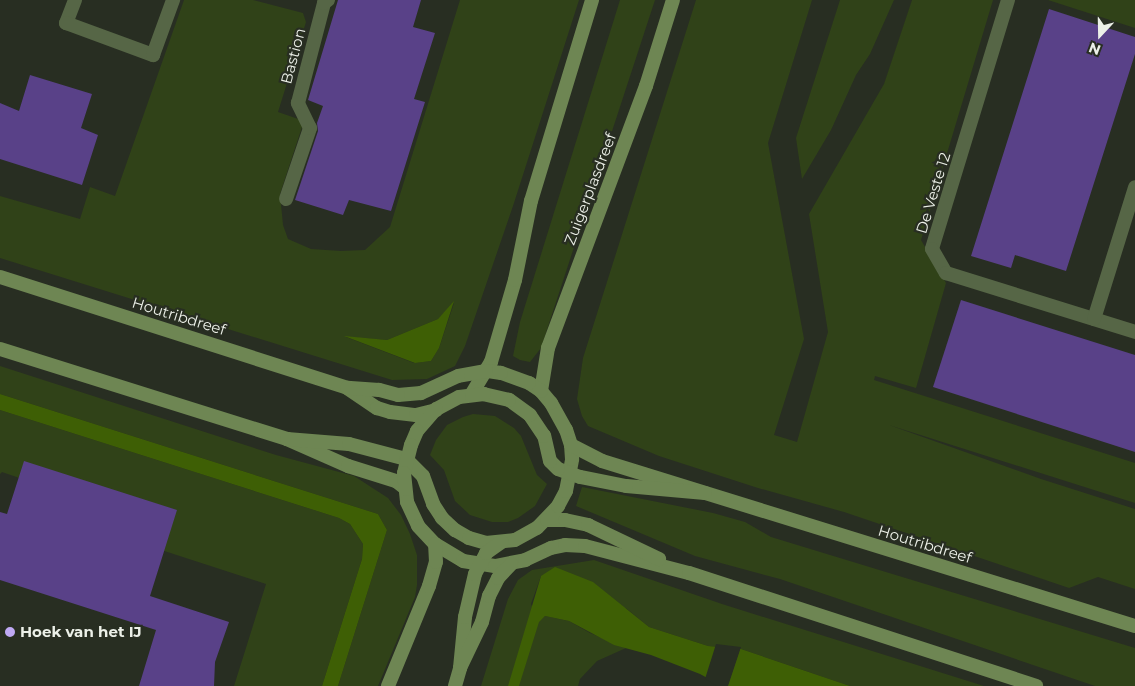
<!DOCTYPE html>
<html>
<head>
<meta charset="utf-8">
<style>
	body { margin:0 }
	#map { position:relative; width:1135px; height:686px; overflow:hidden; background:#282e22; font-family:Montserrat,sans-serif }
	div>[style] { position:absolute }
	[style*='--x'] { left:calc(var(--x)*1px); top:calc(var(--y)*1px); width:calc(var(--w)*1px); rotate:calc(var(--a)*1deg) }
	.green>* { inset:0; background:#304218 }
	.water>* { inset:0; background:#3e5f05 }
	.pier>* { inset:0; background:#282e22 }
	.building>* { inset:0; background:#594188 }
	.minor>* { height:14px; margin:-7px; padding:0 7px; transform-origin:7px; border-radius:7px; background:#566646 }
	.secondary>* { height:14px; margin:-7px; padding:0 7px; transform-origin:7px; border-radius:7px; background:#6e8653 }
	.dots>* { width:14px; height:14px; translate:-50% -50%; box-sizing:border-box; border:2px solid #282e22; border-radius:50% }
	span { translate:-50% -50%; white-space:nowrap; text-align:center; line-height:1.15; -webkit-text-stroke:4.5px #282e22; paint-order:stroke }
	.street-label { font-size:15px; color:#ecf0e8 }
	.poi-label { font-size:15px; color:#ecf0e8; font-weight:700 }
	.left { translate:0 -50%; text-align:left }
	.north { position:absolute; left:1075px; top:10px; width:50px; height:50px; -webkit-text-stroke:4px #282e22; paint-order:stroke; rotate:201deg; font-size:14px; font-weight:700; line-height:20px; text-align:center; color:#ecf0e8 }
	.north::after { content:''; display:block; margin:auto; width:18px; height:22px; background:#ecf0e8; clip-path:polygon(50% 0,100% 100%,50% 72%,0 100%) }
</style>
</head>
<body>
<div id="map">
	<div class="green">
		<div style="clip-path:polygon(evenodd,184px 0,253px 0,303px 13px,306px 22px,278px 112px,304px 121px,280px 194px,283px 225px,288px 239px,311px 249px,341px 251px,365px 250px,390px 227px,460px 0,579px 0,513px 206px,465px 346px,455px 366px,427px 379px,392px 380px,0 258px,0 196px,80px 219px,90px 187px,115px 196px,184px 0,454px 303px,439px 348px,431px 361px,414px 363px,346px 337px,387px 340px,438px 319px,454px 303px)"></div>
		<div style="clip-path:polygon(620px 0,655px 0,541px 348px,530px 362px,520px 360px,513px 356px,520px 322px)"></div>
		<div style="clip-path:polygon(696px 0,812px 0,768px 143px,804px 339px,774px 435px,797px 442px,828px 332px,809px 214px,884px 84px,912px 0,993px 0,921px 240px,946px 283px,916px 388px,875px 376px,874px 380px,1135px 463px,1135px 503px,889px 425px,1041px 479px,1135px 509px,1135px 589px,1098px 577px,1069px 588px,844px 512px,758px 488px,659px 456px,588px 426px,582px 416px,577px 399px,583px 358px)"></div>
		<div style="clip-path:polygon(840px 0,894px 0,870px 54px,856px 75px,831px 130px,802px 179px,796px 138px)"></div>
		<div style="clip-path:polygon(1048px 0,1135px 0,1135px 28px)"></div>
		<div style="clip-path:polygon(0 366px,276px 455px,354px 476px,388px 498px,401px 515px,410px 534px,417px 555px,417px 585px,415px 597px,378px 686px,338px 686px,387px 530px,378px 514px,0 394px)"></div>
		<div style="clip-path:polygon(0 410px,339px 518px,350px 524px,363px 544px,362px 559px,322px 686px,234px 686px,266px 584px,152px 547px,155px 525px,2px 472px,0 474px)"></div>
		<div style="clip-path:polygon(473px 414px,495px 416px,514px 428px,521px 436px,537px 475px,547px 484px,535px 506px,518px 518px,508px 522px,492px 522px,470px 515px,455px 501px,444px 470px,430px 455px,436px 440px,447px 425px,463px 417px)"></div>
		<div style="clip-path:polygon(582px 487px,713px 513px,745px 522px,771px 537px,1135px 648px,1135px 686px,1095px 686px,780px 579px,695px 556px,576px 506px)"></div>
		<div style="clip-path:polygon(594px 560px,722px 604px,984px 686px,850px 686px,741px 649px,708px 646px,649px 627px,627px 609px,541px 576px,531px 604px,539px 621px,545px 616px,569px 621px,590px 633px,626px 648px,597px 661px,580px 679px,578px 686px,481px 686px,508px 599px,518px 580px,532px 570px)"></div>
	</div>
	<div class="water">
		<div style="clip-path:polygon(454px 301px,439px 348px,431px 361px,415px 363px,344px 336px,387px 340px,438px 319px)"></div>
		<div style="clip-path:polygon(0 394px,378px 514px,387px 530px,338px 686px,322px 686px,362px 559px,363px 544px,350px 524px,339px 518px,0 410px)"></div>
		<div style="clip-path:polygon(555px 567px,593px 582px,649px 627px,708px 646px,741px 649px,850px 686px,722px 686px,700px 674px,651px 655px,614px 645px,569px 621px,545px 616px,539px 622px,519px 686px,508px 686px,541px 576px)"></div>
	</div>
	<div class="pier">
		<div style="clip-path:polygon(716px 644px,741px 647px,728px 686px,717px 686px,705px 679px)"></div>
	</div>
	<div class="building">
		<div style="clip-path:polygon(338px 0,421px 0,413px 27px,435px 33px,414px 99px,425px 102px,391px 211px,349px 200px,343px 215px,295px 200px,318px 131px,317px 123px,323px 106px,308px 100px)"></div>
		<div style="clip-path:polygon(1049px 9px,1135px 37px,1135px 54px,1066px 271px,1015px 255px,1011px 268px,971px 256px)"></div>
		<div style="clip-path:polygon(30px 75px,92px 94px,81px 128px,98px 135px,82px 185px,0 159px,0 103px,19px 111px)"></div>
		<div style="clip-path:polygon(961px 300px,1135px 355px,1135px 452px,933px 387px)"></div>
		<div style="clip-path:polygon(24px 461px,177px 510px,150px 596px,229px 622px,215px 662px,214px 686px,139px 686px,156px 630px,0 580px,0 512px,7px 514px)"></div>
	</div>
	<div class="minor">
		<div style="--x:75;--y:0;--w:25;--a:111"></div>
		<div style="--x:66;--y:23;--w:93;--a:20.2"></div>
		<div style="--x:153;--y:55;--w:59;--a:-70"></div>
		<div style="--x:1008;--y:0;--w:260;--a:107"></div>
		<div style="--x:932;--y:249;--w:28;--a:60"></div>
		<div style="--x:946;--y:273;--w:198;--a:17.3"></div>
		<div style="--x:286;--y:199;--w:75;--a:-71.3"></div>
		<div style="--x:310;--y:128;--w:28;--a:-116"></div>
		<div style="--x:298;--y:103;--w:103;--a:-75.4"></div>
		<div style="--x:324;--y:3;--w:5;--a:-37"></div>
		<div style="--x:1094;--y:319;--w:138;--a:-72.7"></div>
	</div>
	<div class="secondary">
		<div style="--x:0;--y:277;--w:364;--a:17.7"></div>
		<div style="--x:347;--y:388;--w:36;--a:34"></div>
		<div style="--x:377;--y:408;--w:14;--a:17"></div>
		<div style="--x:390;--y:412;--w:26;--a:7"></div>
		<div style="--x:416;--y:415;--w:21;--a:-14"></div>
		<div style="--x:0;--y:349;--w:301;--a:17.4"></div>
		<div style="--x:287;--y:439;--w:67;--a:23.9"></div>
		<div style="--x:348;--y:466;--w:50;--a:17.4"></div>
		<div style="--x:396;--y:481;--w:11;--a:38"></div>
		<div style="--x:541;--y:391;--w:44;--a:-80.8"></div>
		<div style="--x:548;--y:348;--w:280;--a:-69.5"></div>
		<div style="--x:646;--y:86;--w:90;--a:-72.6"></div>
		<div style="--x:471;--y:395;--w:39;--a:-59"></div>
		<div style="--x:491;--y:362;--w:85;--a:-73.7"></div>
		<div style="--x:515;--y:280;--w:81;--a:-78.6"></div>
		<div style="--x:531;--y:201;--w:210;--a:-73.1"></div>
		<div style="--x:287;--y:439;--w:62;--a:4.6"></div>
		<div style="--x:349;--y:444;--w:59;--a:14.7"></div>
		<div style="--x:406;--y:459;--w:24;--a:45"></div>
		<div style="--x:423;--y:476;--w:30;--a:70"></div>
		<div style="--x:433;--y:504;--w:17;--a:57"></div>
		<div style="--x:442;--y:518;--w:18;--a:43"></div>
		<div style="--x:455;--y:530;--w:16;--a:30"></div>
		<div style="--x:469;--y:538;--w:18;--a:16"></div>
		<div style="--x:486;--y:543;--w:29;--a:-6"></div>
		<div style="--x:515;--y:540;--w:25;--a:-29"></div>
		<div style="--x:537;--y:528;--w:30;--a:-46"></div>
		<div style="--x:558;--y:506;--w:17;--a:-62"></div>
		<div style="--x:566;--y:491;--w:33;--a:-79"></div>
		<div style="--x:572;--y:459;--w:14;--a:-94"></div>
		<div style="--x:571;--y:445;--w:16;--a:-108"></div>
		<div style="--x:566;--y:430;--w:31;--a:-119"></div>
		<div style="--x:551;--y:403;--w:16;--a:-130"></div>
		<div style="--x:541;--y:391;--w:14;--a:-146"></div>
		<div style="--x:529;--y:383;--w:30;--a:-160"></div>
		<div style="--x:501;--y:373;--w:15;--a:-172"></div>
		<div style="--x:486;--y:371;--w:28;--a:170"></div>
		<div style="--x:458;--y:376;--w:41;--a:155.3"></div>
		<div style="--x:421;--y:393;--w:23;--a:175"></div>
		<div style="--x:398;--y:395;--w:20;--a:-165"></div>
		<div style="--x:379;--y:390;--w:32;--a:-176"></div>
		<div style="--x:571;--y:445;--w:35;--a:27"></div>
		<div style="--x:602;--y:461;--w:558;--a:17.2"></div>
		<div style="--x:705;--y:493;--w:79;--a:-174.9"></div>
		<div style="--x:626;--y:486;--w:47;--a:-168.9"></div>
		<div style="--x:580;--y:477;--w:23;--a:-160"></div>
		<div style="--x:558;--y:469;--w:11;--a:-135"></div>
		<div style="--x:550;--y:461;--w:26;--a:-103"></div>
		<div style="--x:544;--y:436;--w:25;--a:-124"></div>
		<div style="--x:530;--y:415;--w:26;--a:-144"></div>
		<div style="--x:509;--y:400;--w:26;--a:-167"></div>
		<div style="--x:484;--y:394;--w:25;--a:173"></div>
		<div style="--x:459;--y:397;--w:26;--a:152"></div>
		<div style="--x:436;--y:409;--w:29;--a:131"></div>
		<div style="--x:417;--y:431;--w:15;--a:113"></div>
		<div style="--x:411;--y:445;--w:29;--a:104"></div>
		<div style="--x:404;--y:473;--w:29;--a:84"></div>
		<div style="--x:407;--y:502;--w:26;--a:65"></div>
		<div style="--x:418;--y:526;--w:25;--a:47"></div>
		<div style="--x:435;--y:544;--w:33;--a:31"></div>
		<div style="--x:463;--y:561;--w:32;--a:9"></div>
		<div style="--x:495;--y:566;--w:31;--a:-11"></div>
		<div style="--x:525;--y:560;--w:29;--a:-25"></div>
		<div style="--x:551;--y:548;--w:14;--a:-12"></div>
		<div style="--x:565;--y:545;--w:20;--a:3"></div>
		<div style="--x:585;--y:546;--w:107;--a:14.6"></div>
		<div style="--x:689;--y:573;--w:365;--a:18"></div>
		<div style="--x:547;--y:520;--w:18;--a:0"></div>
		<div style="--x:565;--y:520;--w:24;--a:12"></div>
		<div style="--x:588;--y:525;--w:79;--a:25.6"></div>
		<div style="--x:460;--y:668;--w:51;--a:-84.4"></div>
		<div style="--x:465;--y:617;--w:44;--a:-76.9"></div>
		<div style="--x:475;--y:574;--w:24;--a:-62"></div>
		<div style="--x:486;--y:553;--w:19;--a:-35"></div>
		<div style="--x:388;--y:686;--w:108;--a:-67.7"></div>
		<div style="--x:429;--y:586;--w:25;--a:-74"></div>
		<div style="--x:436;--y:562;--w:18;--a:-93"></div>
		<div style="--x:455;--y:686;--w:19;--a:-74"></div>
		<div style="--x:460;--y:668;--w:51;--a:-64.4"></div>
		<div style="--x:482;--y:622;--w:27;--a:-75"></div>
		<div style="--x:489;--y:596;--w:20;--a:-63"></div>
		<div style="--x:498;--y:578;--w:19;--a:-47"></div>
	</div>
	<div class="dots">
		<div style="left:10px;top:632px;background:#bfa9f4"></div>
	</div>
	<div class="street-label">
		<span style="left:293px;top:56px;rotate:-75deg">Bastion</span>
		<span style="left:590px;top:189px;rotate:-69deg">Zuigerplasdreef</span>
		<span style="left:933px;top:193px;rotate:-73deg">De Veste 12</span>
		<span style="left:179px;top:316px;rotate:17deg">Houtribdreef</span>
		<span style="left:925px;top:544px;rotate:17deg">Houtribdreef</span>
	</div>
	<div class="poi-label">
		<span class="left" style="left:20px;top:632px">Hoek van het IJ</span>
	</div>
	<div class="north">N</div>
</div>
</body>
</html>
